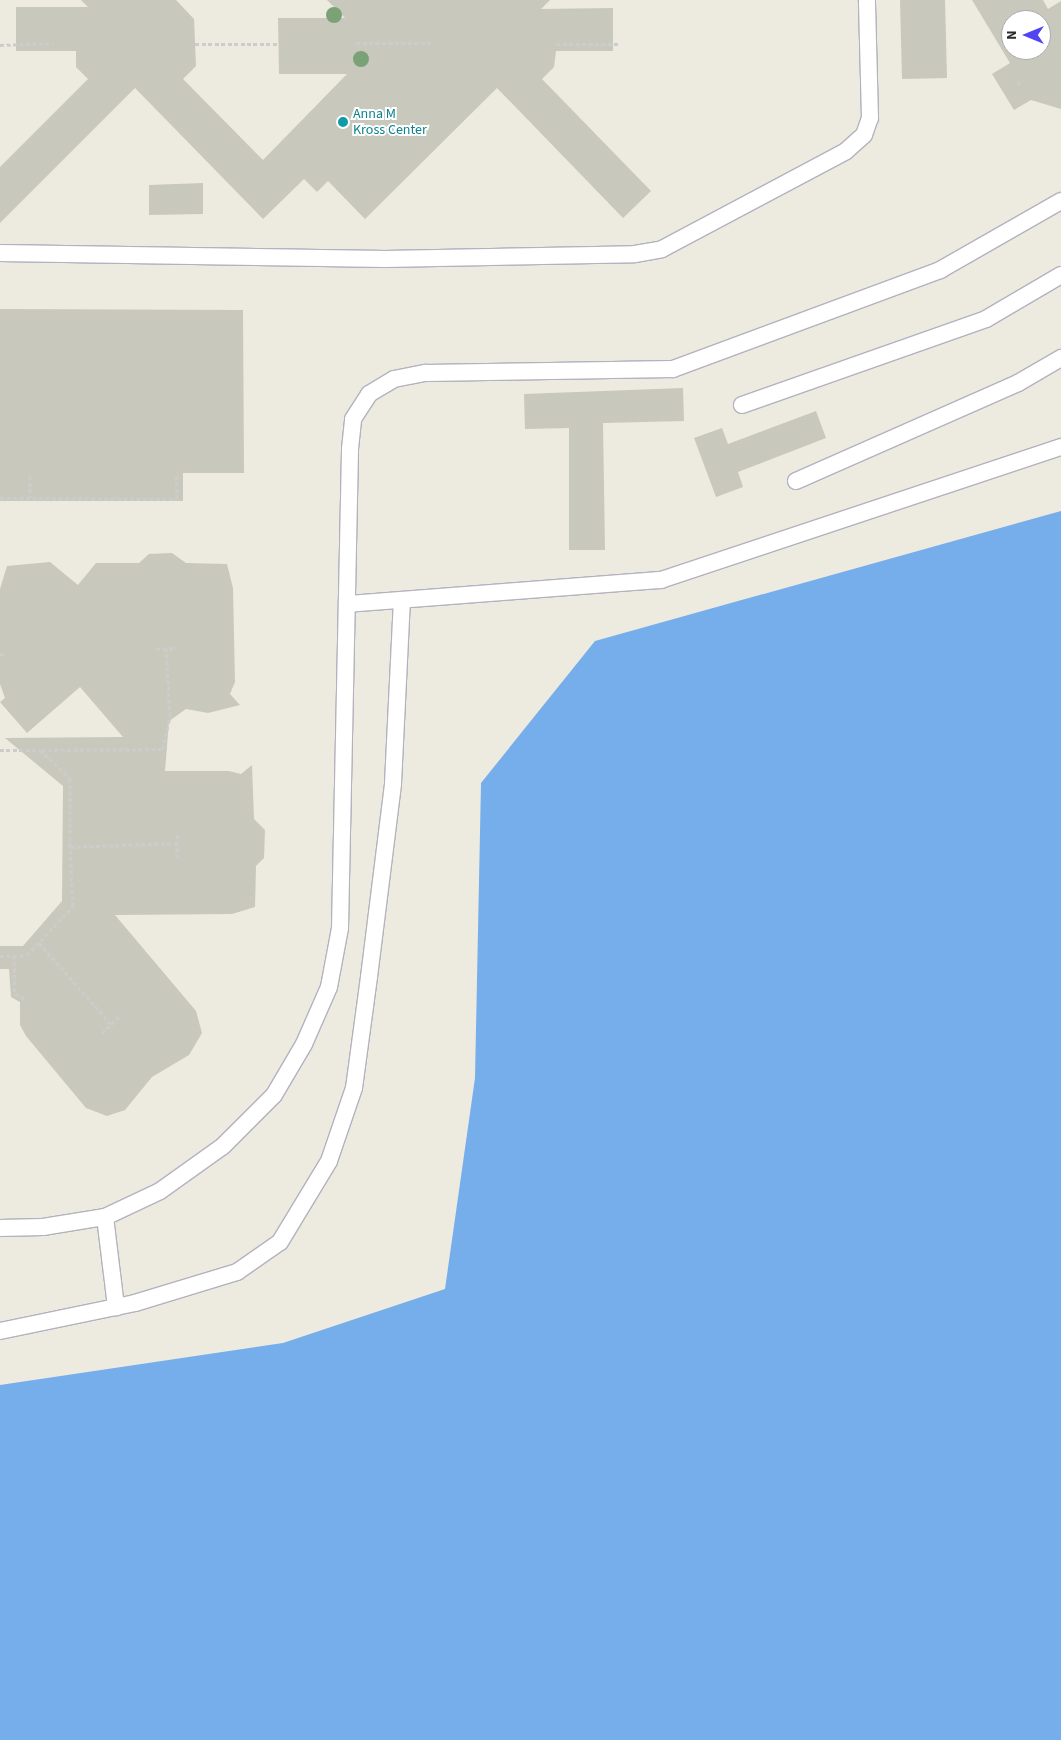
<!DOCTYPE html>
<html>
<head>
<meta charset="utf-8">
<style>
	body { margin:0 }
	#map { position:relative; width:1061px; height:1740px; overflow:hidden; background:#edeadf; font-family:"Source Sans 3",sans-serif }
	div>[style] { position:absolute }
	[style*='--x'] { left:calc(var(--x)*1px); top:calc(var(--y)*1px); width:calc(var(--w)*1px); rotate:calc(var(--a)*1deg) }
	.water>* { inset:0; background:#75aeeb }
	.building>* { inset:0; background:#c9c8bd }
	.path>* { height:3px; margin-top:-1.5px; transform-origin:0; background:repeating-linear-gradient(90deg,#ccc 0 4px,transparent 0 6.5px) }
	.roads { filter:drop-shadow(1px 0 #b3b2bf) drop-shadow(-1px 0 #b3b2bf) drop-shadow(0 1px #b3b2bf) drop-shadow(0 -1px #b3b2bf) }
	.lane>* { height:16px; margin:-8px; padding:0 8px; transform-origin:8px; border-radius:8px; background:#fff }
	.trees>* { width:16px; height:16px; margin:-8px; border-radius:50%; background:#7ba276 }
	.dots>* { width:14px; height:14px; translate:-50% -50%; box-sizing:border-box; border:2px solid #fff; border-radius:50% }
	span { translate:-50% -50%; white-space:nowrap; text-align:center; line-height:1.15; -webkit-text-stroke:4px #fff; paint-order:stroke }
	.culture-label { font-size:14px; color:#0d838f }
	.left { translate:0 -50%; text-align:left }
	.north { position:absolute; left:1001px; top:10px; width:50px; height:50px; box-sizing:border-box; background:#fff; border:1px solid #ababab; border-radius:50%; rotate:270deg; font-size:14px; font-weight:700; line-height:20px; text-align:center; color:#2c2c2c }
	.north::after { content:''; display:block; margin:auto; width:18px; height:22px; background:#5044f4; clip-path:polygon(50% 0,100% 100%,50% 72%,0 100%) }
</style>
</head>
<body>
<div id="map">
	<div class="water">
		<div style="clip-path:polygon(1061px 511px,1061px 1740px,0 1740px,0 1385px,283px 1343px,445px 1289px,475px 1078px,481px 783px,595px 641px)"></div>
	</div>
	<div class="building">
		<div style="clip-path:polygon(81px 0,176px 0,194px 19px,196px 66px,183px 79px,263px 160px,347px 74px,279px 74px,278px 18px,345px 18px,327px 0,550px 0,541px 9px,613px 8px,613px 51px,556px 51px,554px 67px,542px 79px,651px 191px,623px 218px,497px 88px,365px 219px,328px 181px,317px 192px,304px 179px,263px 219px,135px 88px,0 223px,0 167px,88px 79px,76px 67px,76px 51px,16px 51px,16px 7px,88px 7px)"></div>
		<div style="clip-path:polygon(900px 0,945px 0,947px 78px,902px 79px)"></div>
		<div style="clip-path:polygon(evenodd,972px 0,1043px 0,1048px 9px,1061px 1px,1061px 109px,1031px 100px,1014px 110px,992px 74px,1010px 63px,972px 0,1011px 20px,1041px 20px,1041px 50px,1011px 50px,1011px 20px)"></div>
		<div style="clip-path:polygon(203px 183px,203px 214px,149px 215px,149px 185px)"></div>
		<div style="clip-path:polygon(0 309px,243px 310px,244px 473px,183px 473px,183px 501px,0 501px)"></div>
		<div style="clip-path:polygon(683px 388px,684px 421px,603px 423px,605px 550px,569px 550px,569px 428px,525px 429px,524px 394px)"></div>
		<div style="clip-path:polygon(816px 411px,826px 438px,738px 472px,743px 487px,716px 497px,694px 438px,722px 428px,728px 444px)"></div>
		<div style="clip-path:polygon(172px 553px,186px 563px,227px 564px,233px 588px,235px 682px,230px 694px,240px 705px,208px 713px,186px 709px,169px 721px,165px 771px,229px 771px,241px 774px,252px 765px,254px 819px,265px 830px,264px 858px,256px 866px,255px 907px,232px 914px,115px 915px,196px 1011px,202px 1033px,189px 1055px,152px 1077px,125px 1110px,107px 1116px,86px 1108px,26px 1036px,20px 1025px,20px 1002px,11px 997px,9px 969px,0 969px,0 946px,23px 946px,62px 901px,63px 786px,5px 738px,123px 737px,80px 687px,27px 733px,0 702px,5px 698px,0 684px,0 589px,7px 566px,50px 562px,78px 585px,96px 563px,139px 563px,149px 554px)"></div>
	</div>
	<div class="path">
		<div style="--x:356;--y:43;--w:79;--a:0"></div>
		<div style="--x:195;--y:44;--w:83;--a:0"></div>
		<div style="--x:556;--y:44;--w:64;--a:0"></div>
		<div style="--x:0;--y:45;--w:53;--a:-2.2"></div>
		<div style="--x:1017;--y:84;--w:7;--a:-27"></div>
		<div style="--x:30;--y:476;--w:22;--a:90"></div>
		<div style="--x:0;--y:498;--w:177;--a:0.3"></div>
		<div style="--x:177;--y:499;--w:24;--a:-92"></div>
		<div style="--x:156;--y:649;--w:21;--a:-3"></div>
		<div style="--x:0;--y:654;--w:4;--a:0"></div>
		<div style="--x:0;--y:750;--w:40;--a:0"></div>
		<div style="--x:40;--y:750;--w:41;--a:43"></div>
		<div style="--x:70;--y:778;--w:69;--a:90"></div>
		<div style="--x:70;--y:847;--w:107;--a:-2.1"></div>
		<div style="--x:41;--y:750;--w:122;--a:-0.5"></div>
		<div style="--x:163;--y:749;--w:34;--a:-78"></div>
		<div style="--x:170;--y:716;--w:68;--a:-93.4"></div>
		<div style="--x:177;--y:835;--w:22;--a:90"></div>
		<div style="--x:39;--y:943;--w:108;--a:48.4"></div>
		<div style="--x:14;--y:955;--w:39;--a:89"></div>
		<div style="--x:15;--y:994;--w:11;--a:27"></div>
		<div style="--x:0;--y:956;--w:27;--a:-2"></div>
		<div style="--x:27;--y:955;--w:67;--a:-46.8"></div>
		<div style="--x:73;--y:906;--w:59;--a:-92.9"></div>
		<div style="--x:102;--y:1033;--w:25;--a:-43"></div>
	</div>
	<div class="roads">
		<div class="lane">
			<div style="--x:0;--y:253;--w:385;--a:0.9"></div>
			<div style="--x:385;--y:259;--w:250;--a:-1.1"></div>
			<div style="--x:635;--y:254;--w:27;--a:-10"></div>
			<div style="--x:662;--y:249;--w:208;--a:-28"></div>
			<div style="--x:846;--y:151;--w:24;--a:-42"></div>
			<div style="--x:864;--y:135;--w:18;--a:-71"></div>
			<div style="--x:870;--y:118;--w:118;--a:-91.5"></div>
			<div style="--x:742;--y:405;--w:259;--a:-19.4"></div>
			<div style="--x:986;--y:319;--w:87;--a:-30.4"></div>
			<div style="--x:796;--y:481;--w:243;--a:-23.8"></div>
			<div style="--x:1018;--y:383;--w:50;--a:-30.2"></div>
			<div style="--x:347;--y:604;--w:315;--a:-4.4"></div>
			<div style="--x:661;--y:580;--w:422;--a:-18.4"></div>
			<div style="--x:105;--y:1217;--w:91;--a:83"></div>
			<div style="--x:0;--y:1228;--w:43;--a:-1.3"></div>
			<div style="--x:43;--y:1227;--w:63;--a:-9.2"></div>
			<div style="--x:105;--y:1217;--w:61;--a:-25.3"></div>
			<div style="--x:160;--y:1191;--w:77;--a:-35.5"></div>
			<div style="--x:223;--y:1146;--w:72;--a:-45"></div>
			<div style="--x:274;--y:1095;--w:59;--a:-59.5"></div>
			<div style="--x:304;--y:1044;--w:62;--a:-66.3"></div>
			<div style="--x:329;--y:987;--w:60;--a:-79.4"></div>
			<div style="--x:340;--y:928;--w:479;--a:-88.8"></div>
			<div style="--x:350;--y:449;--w:30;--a:-84"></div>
			<div style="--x:353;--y:419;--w:30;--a:-57"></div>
			<div style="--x:369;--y:394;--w:29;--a:-31"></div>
			<div style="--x:394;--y:379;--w:33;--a:-11"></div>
			<div style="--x:426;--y:373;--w:247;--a:-0.9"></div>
			<div style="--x:673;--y:369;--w:285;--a:-20.3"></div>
			<div style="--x:940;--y:270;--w:139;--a:-29.7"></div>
			<div style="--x:0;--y:1331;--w:138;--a:-11.7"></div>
			<div style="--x:135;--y:1303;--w:107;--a:-16.9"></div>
			<div style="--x:237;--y:1272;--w:52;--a:-34.9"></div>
			<div style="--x:280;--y:1242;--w:95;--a:-58.8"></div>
			<div style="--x:329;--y:1161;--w:77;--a:-71.1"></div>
			<div style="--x:354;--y:1088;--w:112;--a:-82.3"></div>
			<div style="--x:369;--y:977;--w:195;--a:-82.9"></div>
			<div style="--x:393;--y:783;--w:182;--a:-87.2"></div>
		</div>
	</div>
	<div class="trees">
		<div style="left:334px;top:15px"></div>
		<div style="left:361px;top:59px"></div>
	</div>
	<div class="dots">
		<div style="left:343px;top:122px;background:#0f9aa8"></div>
	</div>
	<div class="culture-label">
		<span class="left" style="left:353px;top:122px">Anna M<br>Kross Center</span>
	</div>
	<div class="north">N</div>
</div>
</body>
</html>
